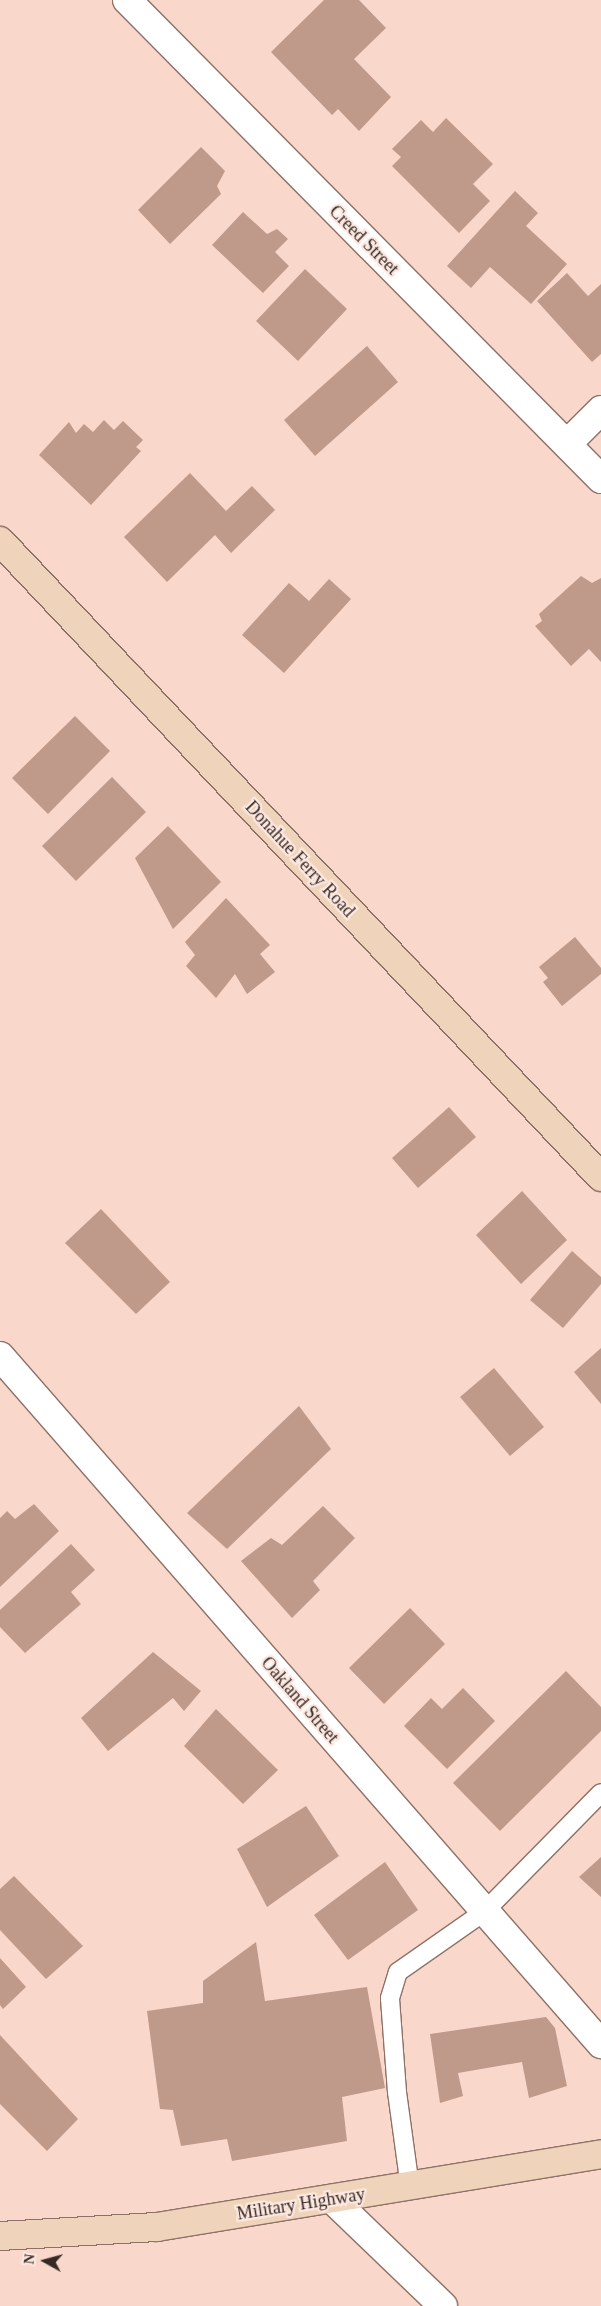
<!DOCTYPE html>
<html>
<head>
<meta charset="utf-8">
<style>
	body { margin:0 }
	#map { position:relative; width:601px; height:2306px; overflow:hidden; background:#f9d7cb; font-family:"Times New Roman",serif }
	div>[style] { position:absolute }
	[style*='--x'] { left:calc(var(--x)*1px); top:calc(var(--y)*1px); width:calc(var(--w)*1px); rotate:calc(var(--a)*1deg) }
	.building>* { inset:0; background:#bf998a }
	.roads { filter:drop-shadow(1px 0 #8e7166) drop-shadow(-1px 0 #8e7166) drop-shadow(0 1px #8e7166) drop-shadow(0 -1px #8e7166) }
	.lane>* { height:18px; margin:-9px; padding:0 9px; transform-origin:9px; border-radius:9px; background:#fff }
	.street>* { height:28px; margin:-14px; padding:0 14px; transform-origin:14px; border-radius:14px; background:#fff }
	.secondary>* { height:28px; margin:-14px; padding:0 14px; transform-origin:14px; border-radius:14px; background:#efd4bb }
	span { translate:-50% -50%; white-space:nowrap; text-align:center; line-height:1.15; -webkit-text-stroke:4.5px #fce8e0; paint-order:stroke }
	.street-label { font-size:18px; color:#362925 }
	.north { position:absolute; left:20px; top:2236px; width:50px; height:50px; -webkit-text-stroke:4px #fce8e0; paint-order:stroke; rotate:277deg; font-size:14px; font-weight:700; line-height:20px; text-align:center; color:#362925 }
	.north::after { content:''; display:block; margin:auto; width:18px; height:22px; background:#362925; clip-path:polygon(50% 0,100% 100%,50% 72%,0 100%) }
</style>
</head>
<body>
<div id="map">
	<div class="building">
		<div style="clip-path:polygon(324px 0,359px 0,386px 28px,354px 59px,391px 97px,359px 131px,338px 109px,332px 115px,271px 52px)"></div>
		<div style="clip-path:polygon(446px 118px,493px 164px,473px 184px,490px 201px,459px 233px,392px 166px,401px 157px,392px 149px,421px 120px,433px 132px)"></div>
		<div style="clip-path:polygon(201px 147px,225px 171px,217px 186px,221px 194px,170px 244px,138px 210px)"></div>
		<div style="clip-path:polygon(515px 191px,538px 213px,526px 226px,567px 264px,531px 304px,490px 267px,471px 288px,447px 266px)"></div>
		<div style="clip-path:polygon(243px 212px,267px 234px,277px 229px,288px 239px,275px 252px,289px 266px,263px 293px,212px 245px)"></div>
		<div style="clip-path:polygon(305px 269px,347px 309px,298px 361px,256px 321px)"></div>
		<div style="clip-path:polygon(567px 273px,588px 296px,601px 284px,601px 354px,592px 362px,537px 301px)"></div>
		<div style="clip-path:polygon(367px 346px,398px 382px,315px 456px,284px 420px)"></div>
		<div style="clip-path:polygon(104px 420px,114px 430px,123px 421px,143px 440px,136px 447px,141px 451px,91px 505px,39px 455px,69px 422px,76px 433px,84px 424px,93px 432px)"></div>
		<div style="clip-path:polygon(190px 473px,226px 511px,252px 486px,275px 510px,231px 553px,215px 535px,167px 582px,124px 537px)"></div>
		<div style="clip-path:polygon(581px 576px,592px 583px,601px 578px,601px 662px,589px 649px,571px 666px,535px 626px,542px 621px,539px 614px)"></div>
		<div style="clip-path:polygon(329px 579px,351px 599px,284px 673px,242px 635px,289px 583px,309px 601px)"></div>
		<div style="clip-path:polygon(75px 716px,110px 751px,48px 814px,12px 778px)"></div>
		<div style="clip-path:polygon(112px 777px,146px 812px,76px 881px,42px 846px)"></div>
		<div style="clip-path:polygon(168px 826px,221px 882px,173px 929px,135px 858px)"></div>
		<div style="clip-path:polygon(226px 898px,270px 945px,260px 954px,275px 972px,247px 994px,235px 974px,216px 998px,186px 966px,195px 955px,185px 942px)"></div>
		<div style="clip-path:polygon(575px 937px,601px 968px,601px 974px,562px 1006px,543px 982px,548px 978px,539px 967px)"></div>
		<div style="clip-path:polygon(449px 1107px,476px 1137px,418px 1188px,392px 1158px)"></div>
		<div style="clip-path:polygon(522px 1191px,567px 1240px,521px 1284px,476px 1235px)"></div>
		<div style="clip-path:polygon(101px 1209px,170px 1282px,136px 1314px,65px 1243px)"></div>
		<div style="clip-path:polygon(572px 1251px,601px 1277px,601px 1284px,563px 1328px,530px 1300px)"></div>
		<div style="clip-path:polygon(601px 1348px,601px 1404px,574px 1372px)"></div>
		<div style="clip-path:polygon(494px 1368px,544px 1427px,510px 1456px,460px 1397px)"></div>
		<div style="clip-path:polygon(299px 1406px,331px 1449px,227px 1549px,187px 1513px)"></div>
		<div style="clip-path:polygon(34px 1504px,59px 1531px,0 1587px,0 1518px,7px 1511px,15px 1519px)"></div>
		<div style="clip-path:polygon(323px 1506px,355px 1538px,313px 1581px,320px 1590px,292px 1618px,241px 1561px,271px 1538px,282px 1545px)"></div>
		<div style="clip-path:polygon(71px 1544px,95px 1570px,71px 1592px,81px 1604px,25px 1653px,0 1627px,0 1610px)"></div>
		<div style="clip-path:polygon(410px 1608px,445px 1644px,384px 1704px,349px 1668px)"></div>
		<div style="clip-path:polygon(153px 1652px,201px 1691px,184px 1711px,173px 1698px,108px 1751px,81px 1718px)"></div>
		<div style="clip-path:polygon(566px 1671px,601px 1707px,601px 1731px,500px 1831px,453px 1783px)"></div>
		<div style="clip-path:polygon(463px 1688px,495px 1721px,447px 1769px,404px 1726px,431px 1698px,442px 1709px)"></div>
		<div style="clip-path:polygon(216px 1709px,278px 1770px,243px 1804px,184px 1746px)"></div>
		<div style="clip-path:polygon(306px 1806px,339px 1856px,267px 1907px,237px 1849px)"></div>
		<div style="clip-path:polygon(601px 1857px,601px 1897px,579px 1877px)"></div>
		<div style="clip-path:polygon(385px 1862px,418px 1910px,348px 1960px,314px 1915px)"></div>
		<div style="clip-path:polygon(14px 1876px,83px 1946px,46px 1979px,0 1930px,0 1889px)"></div>
		<div style="clip-path:polygon(256px 1942px,265px 2001px,367px 1987px,385px 2088px,342px 2097px,347px 2141px,232px 2161px,227px 2139px,181px 2146px,173px 2110px,160px 2109px,147px 2011px,203px 2003px,203px 1981px)"></div>
		<div style="clip-path:polygon(0 1958px,26px 1987px,3px 2009px,0 2005px)"></div>
		<div style="clip-path:polygon(546px 2017px,555px 2028px,567px 2086px,529px 2098px,522px 2062px,458px 2073px,463px 2096px,440px 2103px,430px 2034px)"></div>
		<div style="clip-path:polygon(0 2035px,78px 2119px,47px 2151px,0 2104px)"></div>
	</div>
	<div class="roads">
		<div class="lane">
			<div style="--x:410;--y:2187;--w:96;--a:-97.8"></div>
			<div style="--x:397;--y:2092;--w:94;--a:-94.3"></div>
			<div style="--x:390;--y:1998;--w:27;--a:-73"></div>
			<div style="--x:398;--y:1972;--w:106;--a:-35"></div>
			<div style="--x:485;--y:1911;--w:165;--a:-45.5"></div>
		</div>
		<div class="street">
			<div style="--x:127;--y:0;--w:674;--a:45.3"></div>
			<div style="--x:567;--y:444;--w:48;--a:-45"></div>
			<div style="--x:0;--y:1356;--w:914;--a:48.86"></div>
			<div style="--x:332;--y:2199;--w:154;--a:43.9"></div>
		</div>
		<div class="secondary">
			<div style="--x:0;--y:541;--w:875;--a:46.62"></div>
			<div style="--x:0;--y:2236;--w:157;--a:-3.3"></div>
			<div style="--x:157;--y:2227;--w:450;--a:-9.3"></div>
		</div>
	</div>
	<div class="street-label">
		<span style="left:364px;top:240px;rotate:45deg">Creed Street</span>
		<span style="left:300px;top:859px;rotate:47deg">Donahue Ferry Road</span>
		<span style="left:300px;top:1700px;rotate:49deg">Oakland Street</span>
		<span style="left:301px;top:2204px;rotate:-9deg">Military Highway</span>
	</div>
	<div class="north">N</div>
</div>
</body>
</html>
